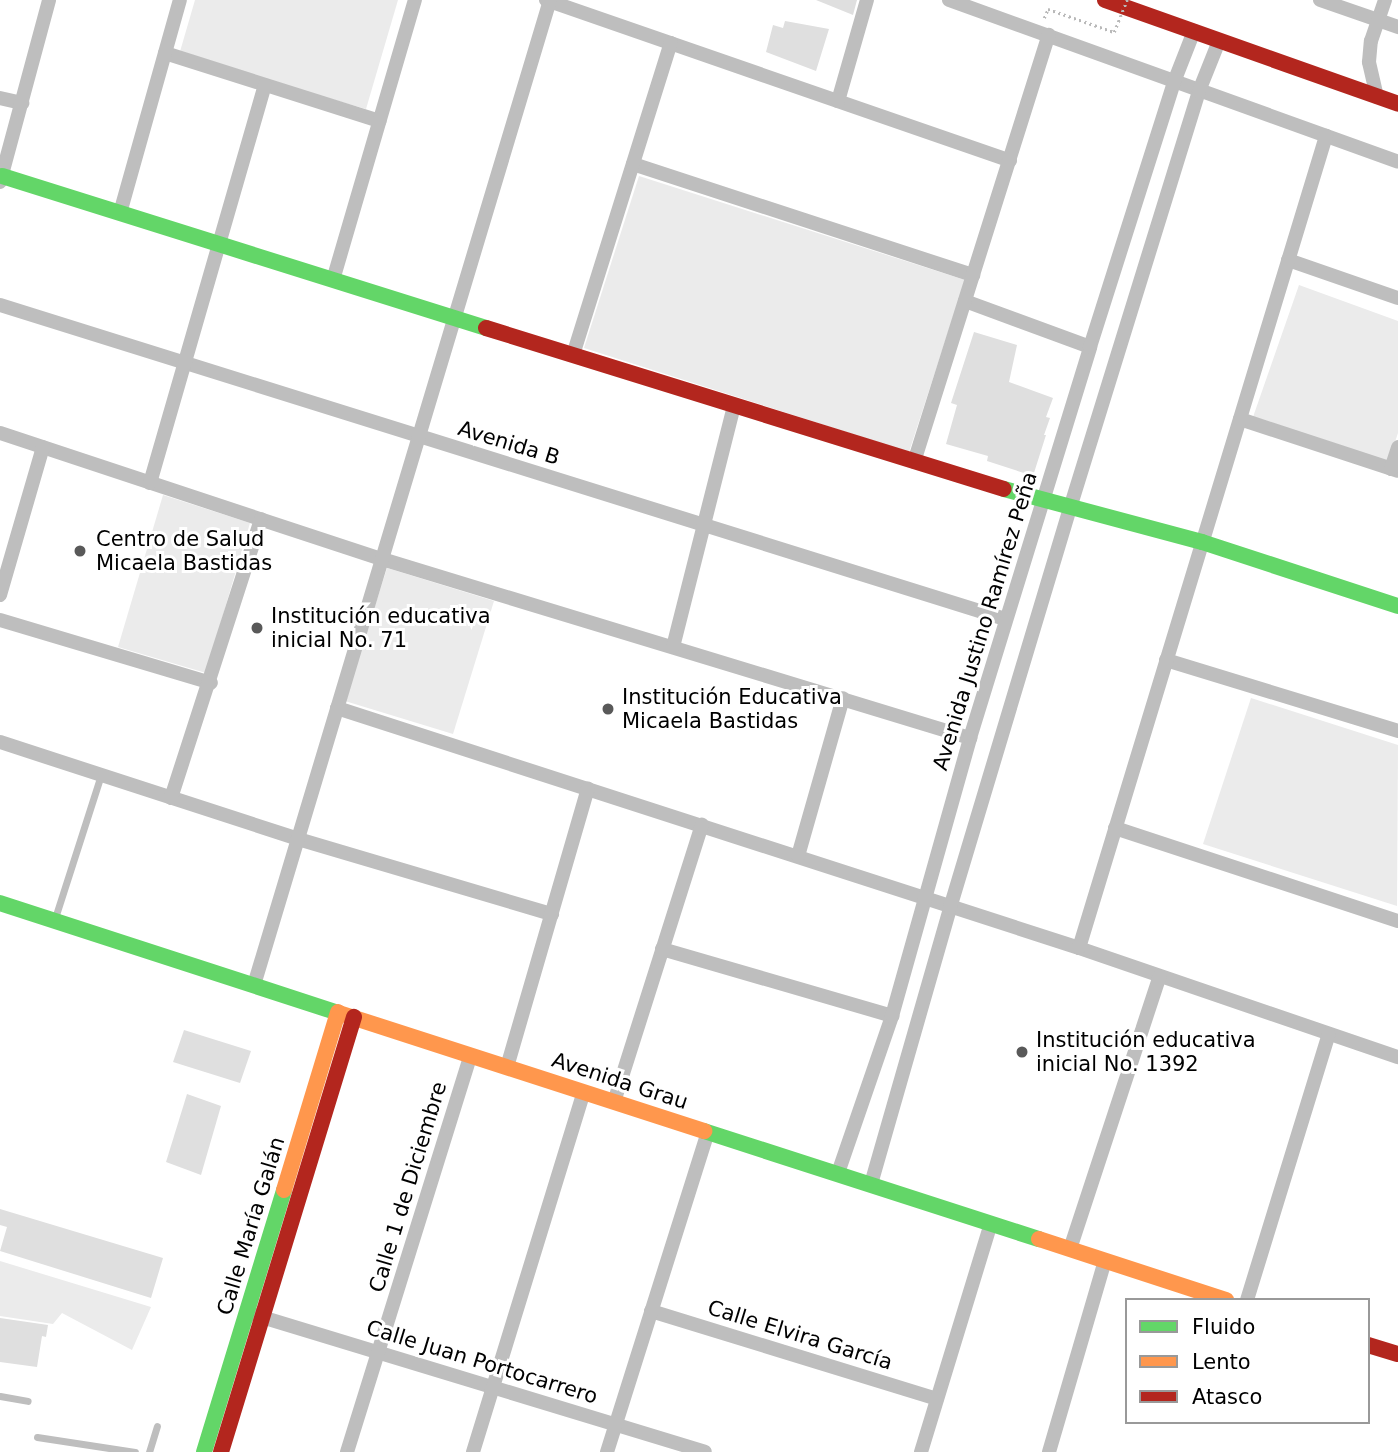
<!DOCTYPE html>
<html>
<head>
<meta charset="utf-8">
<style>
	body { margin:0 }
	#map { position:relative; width:1398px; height:1452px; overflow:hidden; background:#fff; font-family:"DejaVu Sans",sans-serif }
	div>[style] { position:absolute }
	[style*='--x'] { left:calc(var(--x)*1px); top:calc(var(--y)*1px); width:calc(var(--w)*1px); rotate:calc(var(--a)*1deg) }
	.green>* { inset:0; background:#ebebeb }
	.building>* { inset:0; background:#dfdfdf }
	.path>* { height:2.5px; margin-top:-1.25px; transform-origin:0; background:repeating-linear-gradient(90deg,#b9b9b9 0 2px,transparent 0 5.5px) }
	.lane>* { height:7px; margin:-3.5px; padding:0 3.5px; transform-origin:3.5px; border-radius:3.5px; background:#bebebe }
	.street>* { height:14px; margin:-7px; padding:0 7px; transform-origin:7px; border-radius:7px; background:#bebebe }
	.fast>* { height:16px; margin:-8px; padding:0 8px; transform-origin:8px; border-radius:8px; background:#63d668 }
	.slow>* { height:16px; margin:-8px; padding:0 8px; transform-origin:8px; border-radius:8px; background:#ff974d }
	.jam>* { height:16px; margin:-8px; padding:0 8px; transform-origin:8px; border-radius:8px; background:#b3261e }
	.path-bridge>* { height:2.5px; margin-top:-1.25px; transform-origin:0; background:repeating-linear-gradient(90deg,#b9b9b9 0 2px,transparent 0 5.5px) }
	.dots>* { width:19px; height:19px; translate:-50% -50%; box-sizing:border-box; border:4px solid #fff; border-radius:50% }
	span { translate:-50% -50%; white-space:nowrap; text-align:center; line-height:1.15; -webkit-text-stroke:6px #fff; paint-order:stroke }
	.street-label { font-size:21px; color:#000 }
	.poi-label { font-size:21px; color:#000 }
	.left { translate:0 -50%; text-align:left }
	.legend { position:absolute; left:1125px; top:1298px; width:245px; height:126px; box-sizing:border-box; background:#fff; border:2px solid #999; margin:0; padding:9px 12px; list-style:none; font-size:21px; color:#000 }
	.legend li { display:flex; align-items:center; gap:14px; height:35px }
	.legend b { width:35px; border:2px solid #999 }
</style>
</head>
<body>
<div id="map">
	<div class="green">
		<div style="clip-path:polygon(195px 0,398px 0,366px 109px,179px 55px)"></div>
		<div style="clip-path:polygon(639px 176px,965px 280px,909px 452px,584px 348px)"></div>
		<div style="clip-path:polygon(1299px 285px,1398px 321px,1398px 433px,1388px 463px,1253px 417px)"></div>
		<div style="clip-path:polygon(163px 495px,250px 523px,206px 673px,118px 647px)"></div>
		<div style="clip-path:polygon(387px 568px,494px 601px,453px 734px,345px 701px)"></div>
		<div style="clip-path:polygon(1251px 698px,1398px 745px,1397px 906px,1203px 844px)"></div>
		<div style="clip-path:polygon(0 1261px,151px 1307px,132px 1350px,62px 1313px,53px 1324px,0 1316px)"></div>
	</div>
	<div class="building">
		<div style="clip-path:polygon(816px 0,857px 0,853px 15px)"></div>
		<div style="clip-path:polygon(785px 21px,829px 29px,816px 71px,766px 52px,773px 25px,783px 28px)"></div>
		<div style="clip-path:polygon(974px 332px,1017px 345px,1009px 382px,1053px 398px,1046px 417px,1050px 418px,1044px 435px,1046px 435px,1033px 476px,987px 461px,988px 456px,946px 444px,957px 405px,951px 403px)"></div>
		<div style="clip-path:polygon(184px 1030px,251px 1051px,240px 1083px,173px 1062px)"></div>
		<div style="clip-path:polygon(187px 1094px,221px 1106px,201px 1175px,166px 1162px)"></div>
		<div style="clip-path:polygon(0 1209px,163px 1258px,151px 1298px,0 1251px,7px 1227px,0 1225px)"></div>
		<div style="clip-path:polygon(0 1318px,48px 1325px,46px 1337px,42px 1336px,37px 1367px,0 1362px)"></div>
	</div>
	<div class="path">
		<div style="--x:1044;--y:18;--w:10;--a:-66"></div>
		<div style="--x:1048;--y:9;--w:70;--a:19.2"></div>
	</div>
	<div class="lane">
		<div style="--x:55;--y:918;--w:150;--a:-72.2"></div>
		<div style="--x:0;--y:1396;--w:28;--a:10"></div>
		<div style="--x:37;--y:1437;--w:99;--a:8.7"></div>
		<div style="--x:149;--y:1452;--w:27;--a:-73"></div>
	</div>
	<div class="street">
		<div style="--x:546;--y:0;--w:491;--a:19.1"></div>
		<div style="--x:949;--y:0;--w:477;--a:19.8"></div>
		<div style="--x:1320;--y:0;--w:83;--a:19.1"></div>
		<div style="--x:165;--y:53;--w:225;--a:17.6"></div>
		<div style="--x:1377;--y:97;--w:36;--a:-103"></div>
		<div style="--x:1369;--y:62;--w:21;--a:-85"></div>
		<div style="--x:1371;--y:41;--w:43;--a:-71.1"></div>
		<div style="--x:0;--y:98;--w:23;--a:13"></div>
		<div style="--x:838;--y:101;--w:105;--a:-74"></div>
		<div style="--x:633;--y:164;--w:358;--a:18.1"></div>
		<div style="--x:0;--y:182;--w:188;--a:-74.9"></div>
		<div style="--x:120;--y:213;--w:221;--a:-74.3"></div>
		<div style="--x:1288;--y:260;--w:116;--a:19.1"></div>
		<div style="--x:333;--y:280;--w:292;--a:-73.7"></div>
		<div style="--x:965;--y:301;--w:133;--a:20.2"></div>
		<div style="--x:0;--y:305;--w:1053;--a:17.35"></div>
		<div style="--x:573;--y:355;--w:327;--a:-72.6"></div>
		<div style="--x:1240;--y:419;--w:166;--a:18.2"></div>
		<div style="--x:0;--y:433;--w:402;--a:18.3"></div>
		<div style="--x:382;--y:559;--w:615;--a:16.93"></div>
		<div style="--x:914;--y:462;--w:448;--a:-72.5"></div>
		<div style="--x:1391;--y:469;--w:23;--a:-72"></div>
		<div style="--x:150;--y:483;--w:414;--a:-73.9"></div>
		<div style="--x:0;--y:595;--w:154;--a:-73.8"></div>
		<div style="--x:0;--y:620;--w:220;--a:16.6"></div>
		<div style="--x:673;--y:647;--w:249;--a:-75.8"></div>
		<div style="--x:1166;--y:660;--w:243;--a:17"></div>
		<div style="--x:337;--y:708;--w:780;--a:17.92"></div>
		<div style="--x:1079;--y:948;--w:337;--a:18.9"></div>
		<div style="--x:0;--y:742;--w:313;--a:18"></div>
		<div style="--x:298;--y:839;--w:265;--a:16.5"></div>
		<div style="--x:171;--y:798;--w:293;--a:-72.1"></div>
		<div style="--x:1115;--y:828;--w:298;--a:18.2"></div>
		<div style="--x:798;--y:856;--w:164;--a:-74.1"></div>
		<div style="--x:1079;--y:948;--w:849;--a:-73.08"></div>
		<div style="--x:662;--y:949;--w:240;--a:16.2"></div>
		<div style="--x:254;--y:985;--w:1029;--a:-73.27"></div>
		<div style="--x:507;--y:1067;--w:290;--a:-73.8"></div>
		<div style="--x:614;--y:1102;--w:291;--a:-72.4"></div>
		<div style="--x:838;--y:1173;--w:166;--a:-71"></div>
		<div style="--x:892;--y:1016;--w:289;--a:-74.3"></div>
		<div style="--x:970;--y:738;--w:409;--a:-72.9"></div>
		<div style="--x:1090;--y:347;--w:278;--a:-72.4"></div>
		<div style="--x:1174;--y:82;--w:55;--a:-68.6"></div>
		<div style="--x:871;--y:1184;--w:287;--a:-74"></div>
		<div style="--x:950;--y:908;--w:418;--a:-73.3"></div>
		<div style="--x:1070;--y:508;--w:436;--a:-72.8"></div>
		<div style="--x:1199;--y:91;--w:54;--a:-68.2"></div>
		<div style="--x:1070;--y:1249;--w:287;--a:-71.8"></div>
		<div style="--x:1247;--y:1300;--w:278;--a:-72.9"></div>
		<div style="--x:651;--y:1311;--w:299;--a:17.1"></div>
		<div style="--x:255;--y:1315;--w:470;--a:16.9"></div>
		<div style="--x:347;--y:1452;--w:416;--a:-72.7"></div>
		<div style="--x:473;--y:1452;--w:377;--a:-72.9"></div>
		<div style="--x:607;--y:1452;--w:336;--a:-72.5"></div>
		<div style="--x:921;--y:1452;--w:239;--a:-73"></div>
		<div style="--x:1049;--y:1452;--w:199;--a:-73.7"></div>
	</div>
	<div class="fast">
		<div style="--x:2;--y:176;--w:507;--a:17.43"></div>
		<div style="--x:1004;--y:489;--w:205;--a:15"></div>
		<div style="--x:1202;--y:542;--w:206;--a:18.1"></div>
		<div style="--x:0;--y:903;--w:356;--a:18"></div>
		<div style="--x:704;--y:1131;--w:352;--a:17.9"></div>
		<div style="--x:204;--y:1452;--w:274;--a:-73"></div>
	</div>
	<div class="slow">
		<div style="--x:339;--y:1013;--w:384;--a:17.9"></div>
		<div style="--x:284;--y:1190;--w:186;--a:-73.1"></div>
		<div style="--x:1039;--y:1239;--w:197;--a:18.1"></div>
	</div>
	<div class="jam">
		<div style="--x:1105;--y:0;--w:311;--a:19.5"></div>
		<div style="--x:486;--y:328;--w:542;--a:17.27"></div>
		<div style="--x:1368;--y:1345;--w:31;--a:17"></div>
		<div style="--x:221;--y:1452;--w:455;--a:-73"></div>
	</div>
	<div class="path-bridge">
		<div style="--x:1114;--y:32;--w:35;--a:-68"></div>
	</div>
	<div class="dots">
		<div style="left:80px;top:551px;background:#595959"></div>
		<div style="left:257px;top:628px;background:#595959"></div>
		<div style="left:608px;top:709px;background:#595959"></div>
		<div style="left:1022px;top:1052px;background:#595959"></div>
	</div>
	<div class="street-label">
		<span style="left:509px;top:443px;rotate:17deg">Avenida B</span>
		<span style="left:985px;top:621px;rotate:-73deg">Avenida Justino Ramírez Peña</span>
		<span style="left:620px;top:1081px;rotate:18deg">Avenida Grau</span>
		<span style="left:408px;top:1187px;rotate:-73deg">Calle 1 de Diciembre</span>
		<span style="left:251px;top:1226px;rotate:-73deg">Calle María Galán</span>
		<span style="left:800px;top:1335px;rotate:17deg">Calle Elvira García</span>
		<span style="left:482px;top:1362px;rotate:17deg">Calle Juan Portocarrero</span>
	</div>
	<div class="poi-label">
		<span class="left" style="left:96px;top:551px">Centro de Salud<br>Micaela Bastidas</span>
		<span class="left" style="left:271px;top:628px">Institución educativa<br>inicial No. 71</span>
		<span class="left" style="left:622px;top:709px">Institución Educativa<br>Micaela Bastidas</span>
		<span class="left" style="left:1036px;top:1052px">Institución educativa<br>inicial No. 1392</span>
	</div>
	<ul class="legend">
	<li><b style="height:9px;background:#63d668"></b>Fluido</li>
	<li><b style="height:9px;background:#ff974d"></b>Lento</li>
	<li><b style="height:9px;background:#b3261e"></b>Atasco</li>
	</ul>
</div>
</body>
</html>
